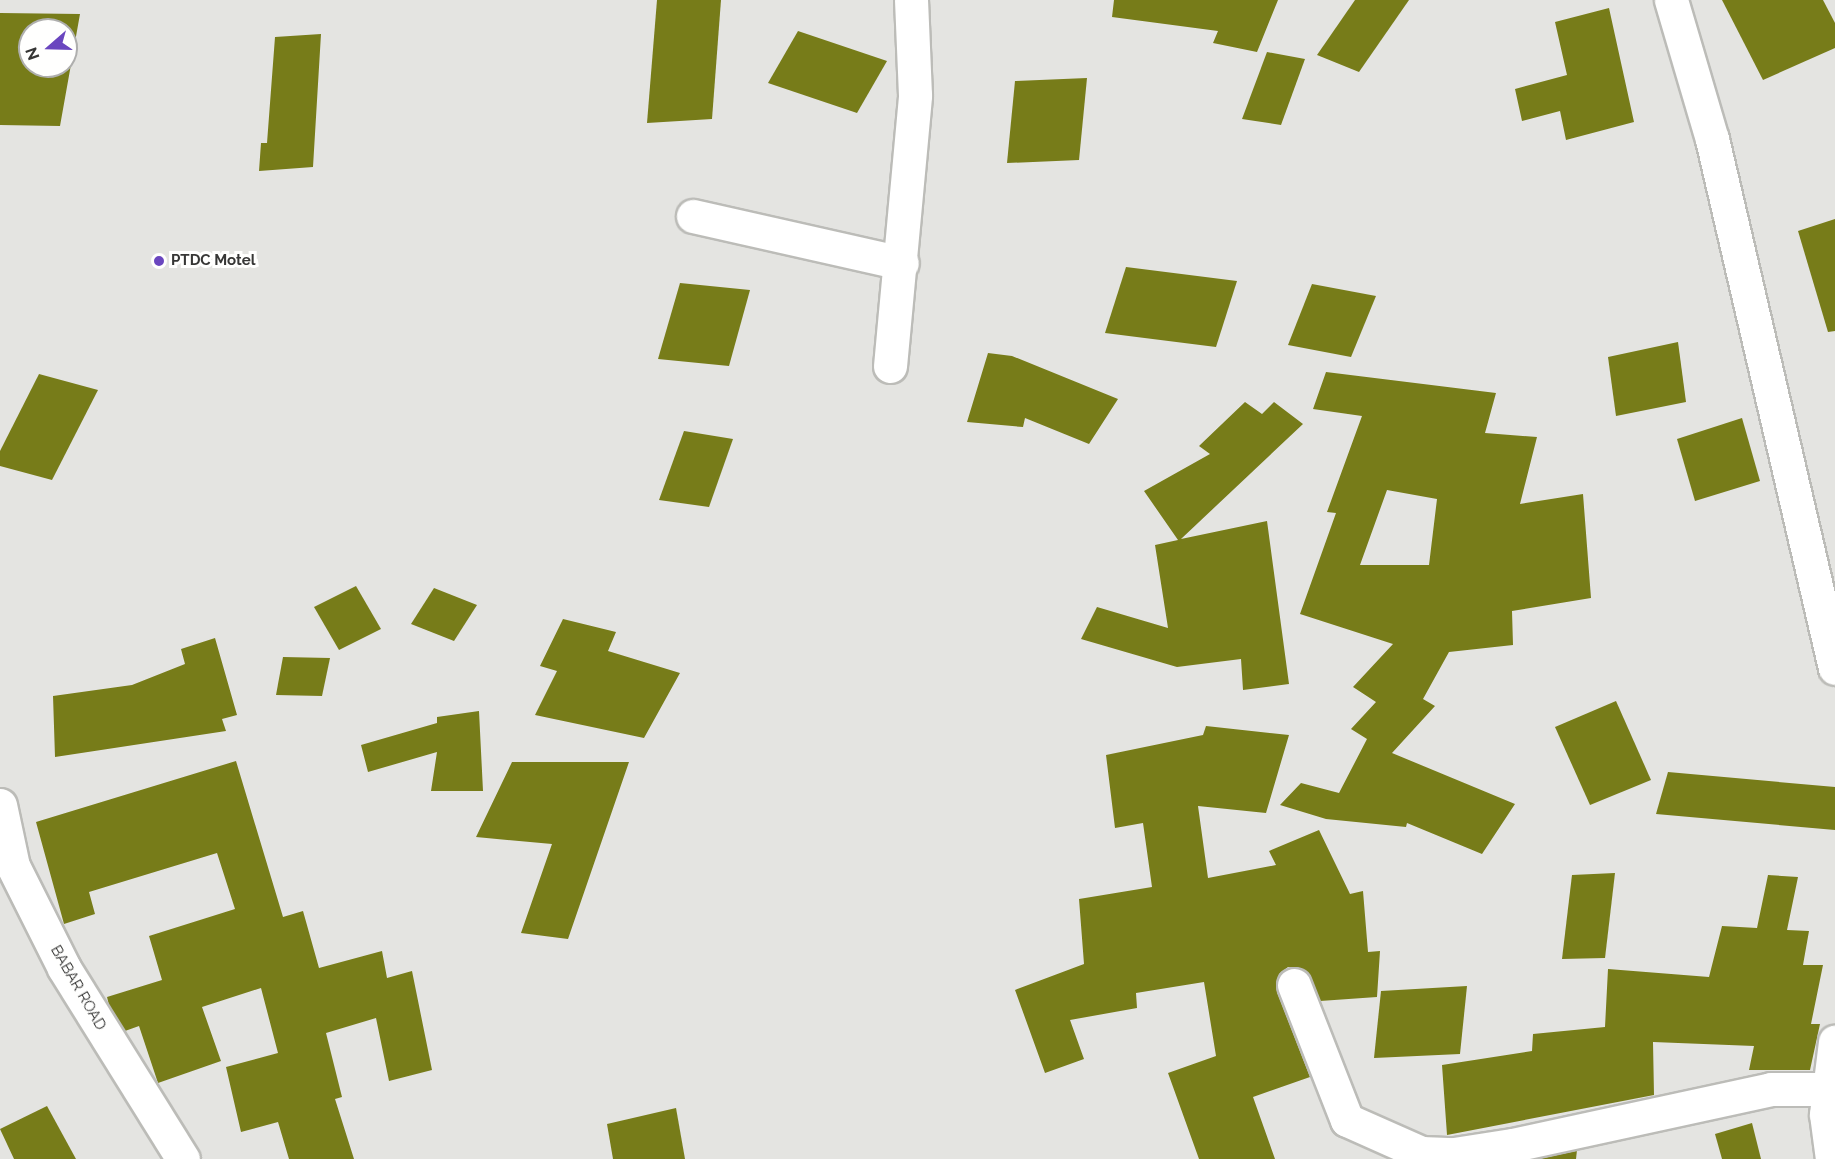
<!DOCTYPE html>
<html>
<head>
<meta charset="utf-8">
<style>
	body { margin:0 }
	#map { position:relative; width:1835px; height:1159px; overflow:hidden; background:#e4e4e1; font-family:Raleway,sans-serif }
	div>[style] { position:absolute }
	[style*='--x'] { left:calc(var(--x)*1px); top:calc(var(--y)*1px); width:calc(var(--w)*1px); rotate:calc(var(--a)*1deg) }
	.building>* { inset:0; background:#777c19 }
	.roads { filter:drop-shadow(2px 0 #bcbcb8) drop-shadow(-2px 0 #bcbcb8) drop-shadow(0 2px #bcbcb8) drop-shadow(0 -2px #bcbcb8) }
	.street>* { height:33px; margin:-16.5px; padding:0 16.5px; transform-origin:16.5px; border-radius:16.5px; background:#fff }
	.secondary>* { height:33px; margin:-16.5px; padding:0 16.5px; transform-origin:16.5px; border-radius:16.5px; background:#fff }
	.dots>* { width:16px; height:16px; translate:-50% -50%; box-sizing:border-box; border:3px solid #fffffe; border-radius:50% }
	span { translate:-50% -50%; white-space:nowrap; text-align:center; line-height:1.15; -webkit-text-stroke:6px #fffffe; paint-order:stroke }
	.poi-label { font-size:15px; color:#363635; font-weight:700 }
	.left { translate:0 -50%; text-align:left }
	.street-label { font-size:15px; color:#363635 }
	.north { position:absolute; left:18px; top:18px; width:60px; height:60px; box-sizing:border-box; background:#fffffe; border:2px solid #afafae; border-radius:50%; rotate:250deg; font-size:16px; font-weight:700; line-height:24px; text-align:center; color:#363635 }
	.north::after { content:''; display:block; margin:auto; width:21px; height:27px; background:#6a46bf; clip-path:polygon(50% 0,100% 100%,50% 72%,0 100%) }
</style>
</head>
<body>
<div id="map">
	<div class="building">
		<div style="clip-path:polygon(657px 0,721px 0,712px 119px,647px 123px)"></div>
		<div style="clip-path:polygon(1114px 0,1278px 0,1257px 52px,1213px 43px,1218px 31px,1112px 17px)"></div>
		<div style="clip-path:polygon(1355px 0,1409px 0,1359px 72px,1317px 55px)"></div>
		<div style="clip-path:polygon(1722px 0,1823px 0,1835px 23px,1835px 48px,1763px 80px)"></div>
		<div style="clip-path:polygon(1609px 8px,1634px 122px,1566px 140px,1560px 111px,1522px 121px,1515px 89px,1567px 75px,1555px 22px)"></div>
		<div style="clip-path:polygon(evenodd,0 13px,80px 14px,60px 126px,0 125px,0 13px,30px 30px,66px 30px,66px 66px,30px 66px,30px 30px)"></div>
		<div style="clip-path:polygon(798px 31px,887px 61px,857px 113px,768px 83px)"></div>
		<div style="clip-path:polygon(321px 34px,313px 167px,259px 171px,261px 143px,267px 143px,275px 37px)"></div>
		<div style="clip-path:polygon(1267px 52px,1305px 59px,1281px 125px,1242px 119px)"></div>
		<div style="clip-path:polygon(1087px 78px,1079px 160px,1007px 163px,1015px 81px)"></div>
		<div style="clip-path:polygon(1835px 219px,1835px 331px,1828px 332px,1798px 231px)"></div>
		<div style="clip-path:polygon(1126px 267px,1237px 281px,1216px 347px,1105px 333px)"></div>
		<div style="clip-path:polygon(680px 283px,750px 290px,729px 366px,658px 359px)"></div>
		<div style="clip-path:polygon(1312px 284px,1376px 296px,1351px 357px,1288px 345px)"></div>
		<div style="clip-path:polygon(1678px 342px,1686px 402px,1616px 416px,1608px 357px)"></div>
		<div style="clip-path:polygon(988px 353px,1012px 356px,1118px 399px,1089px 444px,1025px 418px,1023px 427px,967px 422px)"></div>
		<div style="clip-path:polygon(evenodd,1326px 372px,1496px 393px,1485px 433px,1537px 437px,1520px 504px,1583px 494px,1591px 598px,1512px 611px,1513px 645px,1449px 652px,1423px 699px,1435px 706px,1392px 753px,1515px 804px,1482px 854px,1407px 823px,1406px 827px,1326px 819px,1280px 805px,1301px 783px,1339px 793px,1367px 739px,1351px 729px,1376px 702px,1353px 687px,1393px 644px,1300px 614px,1336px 513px,1327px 512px,1362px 416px,1313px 409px,1326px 372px,1387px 490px,1437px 499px,1429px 565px,1360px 565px,1387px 490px)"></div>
		<div style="clip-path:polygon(39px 374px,98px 390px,52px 480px,0 466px,0 451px)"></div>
		<div style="clip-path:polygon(1245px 402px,1262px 414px,1274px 402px,1303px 424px,1181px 539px,1267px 521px,1289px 684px,1243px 690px,1241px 659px,1177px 667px,1081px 639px,1097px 607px,1168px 628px,1155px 545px,1178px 540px,1144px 491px,1210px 454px,1199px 446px)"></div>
		<div style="clip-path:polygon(1742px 418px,1760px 481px,1695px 501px,1677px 439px)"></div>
		<div style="clip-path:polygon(684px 431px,733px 439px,709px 507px,659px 500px)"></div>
		<div style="clip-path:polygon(356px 586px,381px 629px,339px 650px,314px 607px)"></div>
		<div style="clip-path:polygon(434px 588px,477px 605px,454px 641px,411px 624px)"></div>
		<div style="clip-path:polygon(563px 619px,616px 632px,608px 651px,680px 673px,644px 738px,535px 715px,557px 671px,540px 666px)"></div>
		<div style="clip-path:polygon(215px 638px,237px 715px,222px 719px,226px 731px,55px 757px,53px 696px,132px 685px,185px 664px,181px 649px)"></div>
		<div style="clip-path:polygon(283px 657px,330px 658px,322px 696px,276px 695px)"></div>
		<div style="clip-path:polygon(1616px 701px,1651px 780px,1590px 805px,1555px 727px)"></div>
		<div style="clip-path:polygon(479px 711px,483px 791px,431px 791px,437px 752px,368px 772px,361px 745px,437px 723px,437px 717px)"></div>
		<div style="clip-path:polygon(1206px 726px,1289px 735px,1266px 813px,1198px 806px,1208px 878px,1276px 865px,1269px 851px,1319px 830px,1350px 894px,1363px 891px,1368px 952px,1380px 951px,1377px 997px,1320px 1001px,1305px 970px,1288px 967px,1279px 974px,1277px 992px,1310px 1077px,1253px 1097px,1275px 1159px,1199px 1159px,1168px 1073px,1216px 1056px,1204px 982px,1136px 993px,1137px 1008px,1070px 1020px,1084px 1059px,1045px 1073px,1015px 990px,1084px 964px,1079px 899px,1152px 887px,1143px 823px,1115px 828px,1106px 755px,1203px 735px)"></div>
		<div style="clip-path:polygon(236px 761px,283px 917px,303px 911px,319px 968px,382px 951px,387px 978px,412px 971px,432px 1070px,389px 1081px,376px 1018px,326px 1033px,342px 1097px,335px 1099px,354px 1159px,289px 1159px,278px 1122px,241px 1132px,226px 1067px,278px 1053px,261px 988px,202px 1007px,221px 1061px,158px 1083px,139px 1026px,125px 1031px,109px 1005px,107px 997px,162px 980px,149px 936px,235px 909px,217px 853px,89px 892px,95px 914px,64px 924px,36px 822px)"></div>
		<div style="clip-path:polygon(512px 762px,629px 762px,568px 939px,521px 933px,552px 844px,476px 837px)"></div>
		<div style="clip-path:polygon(1668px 772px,1835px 787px,1835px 830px,1656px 814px)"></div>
		<div style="clip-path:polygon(1615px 873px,1605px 958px,1562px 959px,1572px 875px)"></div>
		<div style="clip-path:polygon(1768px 875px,1798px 877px,1787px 930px,1809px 931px,1803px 965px,1823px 965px,1811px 1024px,1820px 1024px,1810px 1070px,1749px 1070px,1754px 1046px,1653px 1042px,1654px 1095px,1447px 1135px,1442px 1065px,1532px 1051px,1533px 1034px,1605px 1027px,1608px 969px,1709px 977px,1722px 926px,1757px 928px)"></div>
		<div style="clip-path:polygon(1467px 986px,1460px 1054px,1374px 1058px,1381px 991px)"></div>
		<div style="clip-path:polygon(47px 1106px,76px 1159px,14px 1159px,0 1129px)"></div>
		<div style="clip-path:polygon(676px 1108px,685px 1159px,613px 1159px,607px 1124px)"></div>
		<div style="clip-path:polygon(1752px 1123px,1761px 1159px,1722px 1159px,1715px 1134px)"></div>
		<div style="clip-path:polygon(1577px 1150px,1576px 1159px,1537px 1159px)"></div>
	</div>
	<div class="roads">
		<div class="street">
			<div style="--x:1671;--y:0;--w:145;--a:73.6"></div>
			<div style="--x:1712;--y:139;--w:543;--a:76.91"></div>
			<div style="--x:693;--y:216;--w:214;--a:12.7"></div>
			<div style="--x:890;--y:366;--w:272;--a:-84.7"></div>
			<div style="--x:915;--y:95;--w:95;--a:-92.4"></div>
			<div style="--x:1294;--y:985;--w:145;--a:68.6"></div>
			<div style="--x:1347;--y:1120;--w:81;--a:24"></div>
			<div style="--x:1421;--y:1153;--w:33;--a:2"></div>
			<div style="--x:1454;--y:1154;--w:60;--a:-8.7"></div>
			<div style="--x:1513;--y:1145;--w:264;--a:-12.2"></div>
			<div style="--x:1771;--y:1089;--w:64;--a:0"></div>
			<div style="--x:1832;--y:1159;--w:45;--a:-97.6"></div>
			<div style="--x:1826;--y:1114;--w:73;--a:-82.9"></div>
		</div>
		<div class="secondary">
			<div style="--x:0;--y:805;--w:62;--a:78"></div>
			<div style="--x:13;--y:866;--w:114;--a:63.4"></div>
			<div style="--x:64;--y:968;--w:225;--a:58.1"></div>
		</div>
	</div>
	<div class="dots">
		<div style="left:159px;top:261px;background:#6a46bf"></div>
	</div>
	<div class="poi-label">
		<span class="left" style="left:171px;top:261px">PTDC Motel</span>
	</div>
	<div class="street-label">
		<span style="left:78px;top:988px;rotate:60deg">BABAR ROAD</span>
	</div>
	<div class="north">N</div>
</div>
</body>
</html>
